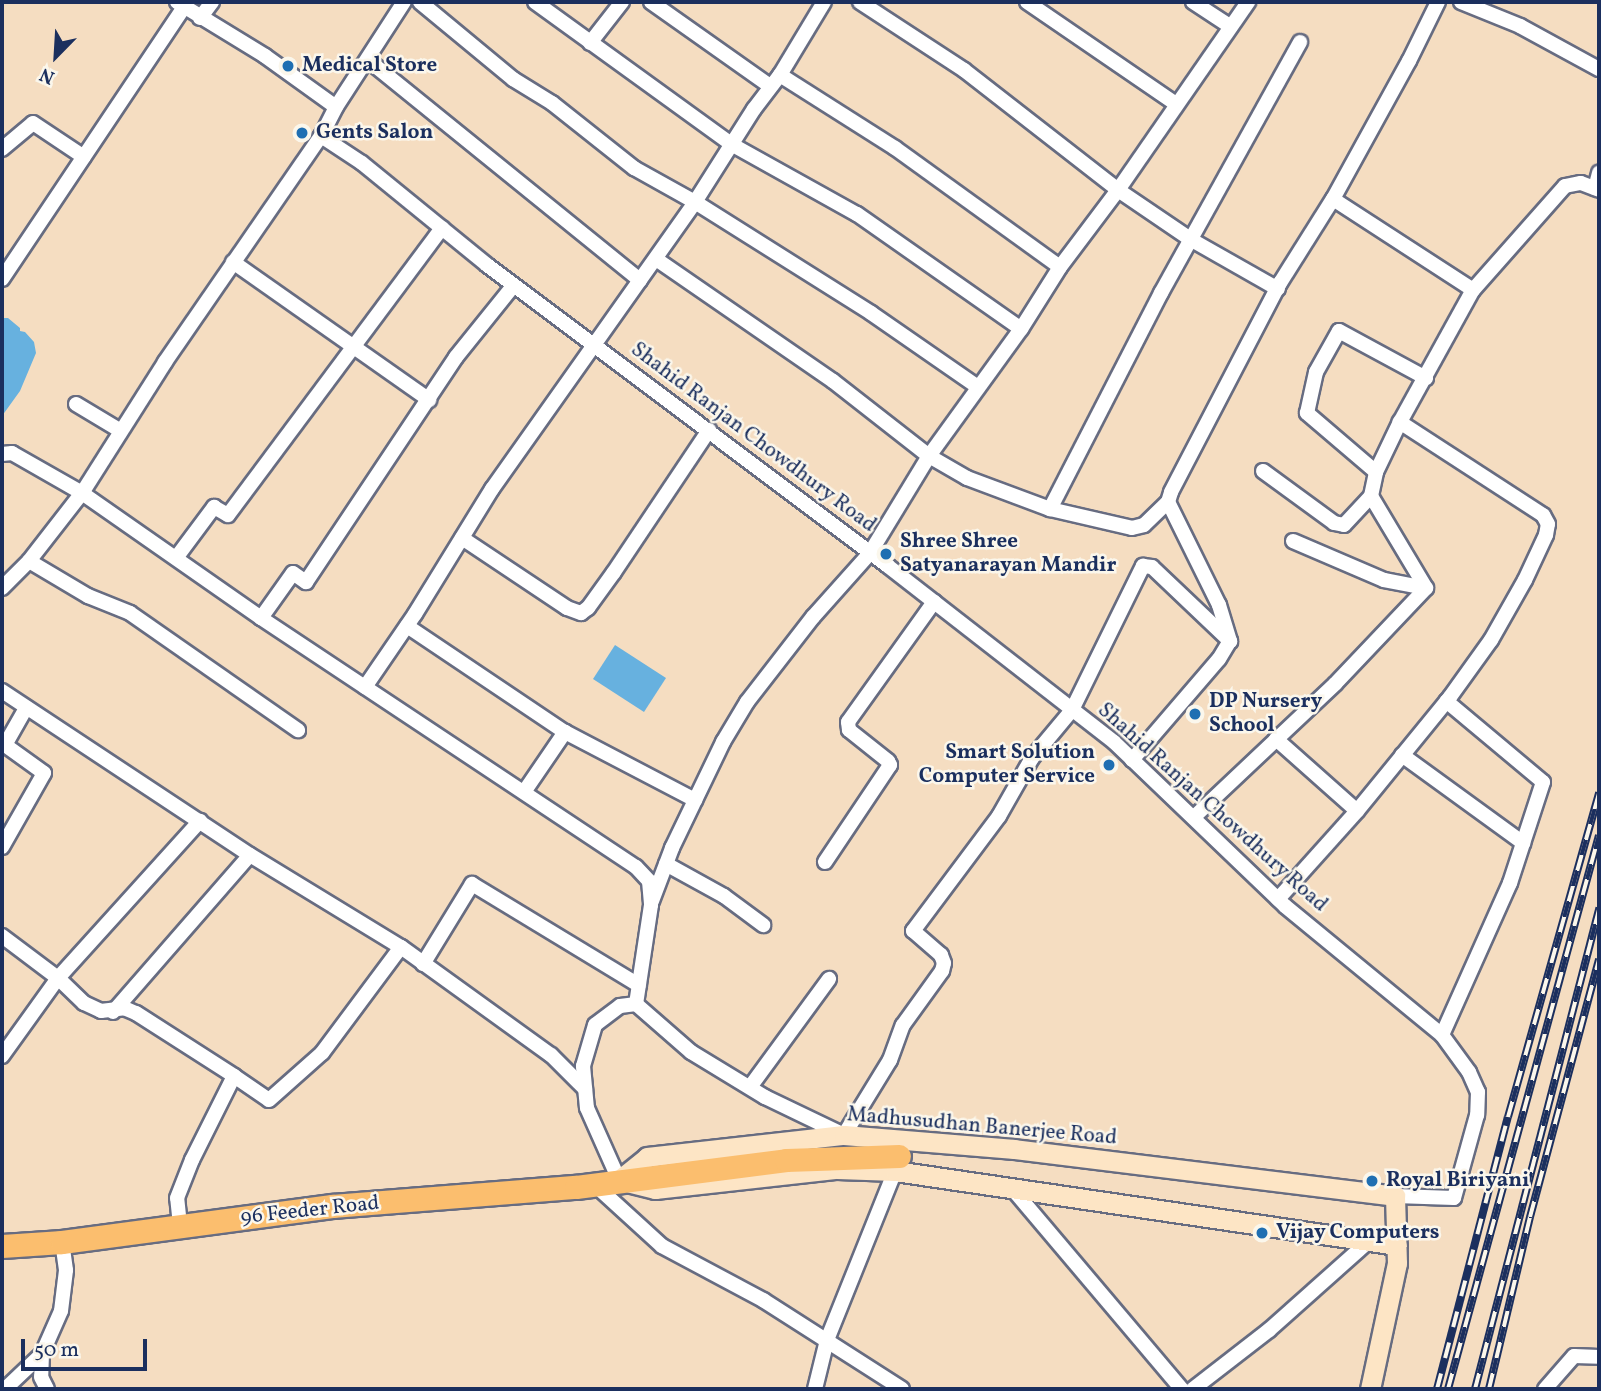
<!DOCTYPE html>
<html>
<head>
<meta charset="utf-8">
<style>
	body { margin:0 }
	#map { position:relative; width:1601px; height:1391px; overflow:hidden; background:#f5ddc1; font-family:Vollkorn,serif }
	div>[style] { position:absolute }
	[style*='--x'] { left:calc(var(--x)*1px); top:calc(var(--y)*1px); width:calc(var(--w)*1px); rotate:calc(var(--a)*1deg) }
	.water>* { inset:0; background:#67b1df }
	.roads { filter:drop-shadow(2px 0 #676c81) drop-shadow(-2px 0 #676c81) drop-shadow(0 2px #676c81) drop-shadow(0 -2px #676c81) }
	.street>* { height:14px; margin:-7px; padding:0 7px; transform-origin:7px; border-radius:7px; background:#fff }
	.secondary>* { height:19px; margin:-9.5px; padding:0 9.5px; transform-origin:9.5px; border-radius:9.5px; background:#fde5c5 }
	.primary>* { height:23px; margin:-11.5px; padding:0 11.5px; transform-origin:11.5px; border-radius:11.5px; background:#fbbe6e }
	.rail>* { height:8px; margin-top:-4px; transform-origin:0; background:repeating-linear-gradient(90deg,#fbf7ec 0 16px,#1b2f5e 0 32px); box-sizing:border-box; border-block:2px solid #1b2f5e }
	.dots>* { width:19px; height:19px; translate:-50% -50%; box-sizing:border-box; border:4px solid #fbf7ec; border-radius:50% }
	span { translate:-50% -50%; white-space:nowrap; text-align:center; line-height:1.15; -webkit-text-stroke:5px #fbf7ec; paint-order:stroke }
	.poi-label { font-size:21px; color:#1b2f5e; font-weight:700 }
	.left { translate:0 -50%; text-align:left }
	.right { translate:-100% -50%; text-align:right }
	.street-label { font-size:21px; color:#1b2f5e }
	.frame { position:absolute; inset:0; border:4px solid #1b2f5e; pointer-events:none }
	.north { position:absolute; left:21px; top:21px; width:70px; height:70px; -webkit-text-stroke:5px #fbf7ec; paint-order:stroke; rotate:204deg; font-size:19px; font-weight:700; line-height:28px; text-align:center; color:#1b2f5e }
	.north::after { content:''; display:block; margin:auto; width:24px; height:32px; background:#1b2f5e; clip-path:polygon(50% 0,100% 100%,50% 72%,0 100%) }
	.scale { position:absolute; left:21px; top:1339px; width:126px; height:32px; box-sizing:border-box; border:4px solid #1b2f5e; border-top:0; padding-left:9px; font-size:21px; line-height:24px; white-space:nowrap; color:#1b2f5e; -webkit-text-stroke:5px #fbf7ec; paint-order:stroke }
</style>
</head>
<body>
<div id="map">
	<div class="water">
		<div style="clip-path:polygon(2px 318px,8px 318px,20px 328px,20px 331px,25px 332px,34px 342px,36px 353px,20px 391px,2px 416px)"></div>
		<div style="clip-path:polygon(615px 645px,666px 678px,644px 712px,593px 679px)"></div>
	</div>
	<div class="roads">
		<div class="street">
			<div style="--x:177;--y:2;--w:103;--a:31.5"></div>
			<div style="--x:265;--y:56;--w:87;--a:35.7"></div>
			<div style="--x:336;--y:107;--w:33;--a:117"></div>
			<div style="--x:321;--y:136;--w:49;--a:33.4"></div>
			<div style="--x:362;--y:163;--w:161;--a:39.2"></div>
			<div style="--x:487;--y:265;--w:501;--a:36.89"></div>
			<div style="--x:888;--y:566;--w:286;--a:37.9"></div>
			<div style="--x:1114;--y:742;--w:237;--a:43.8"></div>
			<div style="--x:1285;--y:906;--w:203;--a:39.4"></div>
			<div style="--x:1442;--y:1035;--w:46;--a:53.9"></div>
			<div style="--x:1469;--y:1072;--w:22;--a:66"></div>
			<div style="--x:1478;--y:1092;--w:23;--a:92"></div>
			<div style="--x:1477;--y:1115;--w:86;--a:105.5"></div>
			<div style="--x:1454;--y:1198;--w:59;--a:-178.1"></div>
			<div style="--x:420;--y:2;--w:121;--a:39.6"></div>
			<div style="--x:513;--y:79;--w:46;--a:31.6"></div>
			<div style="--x:552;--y:103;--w:105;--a:38.4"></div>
			<div style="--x:634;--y:168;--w:70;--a:29.1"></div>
			<div style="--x:695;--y:202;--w:208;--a:32.2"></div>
			<div style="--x:871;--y:313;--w:130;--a:34.7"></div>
			<div style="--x:535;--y:2;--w:242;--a:35.9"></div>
			<div style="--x:731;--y:144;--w:144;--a:29.1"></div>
			<div style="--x:857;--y:214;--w:200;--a:35"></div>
			<div style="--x:651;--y:2;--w:146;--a:35.2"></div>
			<div style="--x:860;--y:2;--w:124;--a:33.2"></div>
			<div style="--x:964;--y:70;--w:195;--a:37.9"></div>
			<div style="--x:1118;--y:190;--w:87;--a:34.2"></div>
			<div style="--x:1190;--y:239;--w:101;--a:29.6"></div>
			<div style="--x:1027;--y:2;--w:181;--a:34.4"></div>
			<div style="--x:1193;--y:2;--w:45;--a:33.3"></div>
			<div style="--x:1461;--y:2;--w:64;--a:22.1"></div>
			<div style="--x:1520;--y:26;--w:90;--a:28.6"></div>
			<div style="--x:200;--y:18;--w:20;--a:-53"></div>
			<div style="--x:590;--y:43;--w:52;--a:-52"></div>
			<div style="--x:368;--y:60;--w:350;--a:39"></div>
			<div style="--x:780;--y:75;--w:136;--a:32.4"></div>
			<div style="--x:895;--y:148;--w:203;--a:35.8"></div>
			<div style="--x:336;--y:107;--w:125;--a:-57.1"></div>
			<div style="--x:2;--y:149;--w:40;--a:-40"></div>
			<div style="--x:33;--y:123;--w:61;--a:33.7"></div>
			<div style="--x:1595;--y:188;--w:16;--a:-75"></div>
			<div style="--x:1333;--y:199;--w:167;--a:33"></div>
			<div style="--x:656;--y:259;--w:215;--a:34.6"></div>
			<div style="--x:833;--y:381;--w:122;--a:38"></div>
			<div style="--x:929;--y:456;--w:44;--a:30.1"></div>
			<div style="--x:967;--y:478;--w:89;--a:20.5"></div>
			<div style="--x:1050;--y:509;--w:84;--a:13"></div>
			<div style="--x:1132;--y:528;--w:12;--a:-14"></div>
			<div style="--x:1144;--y:525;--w:33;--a:-44"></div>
			<div style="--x:233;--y:262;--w:240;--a:35.1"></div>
			<div style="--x:2;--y:279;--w:327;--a:-56.2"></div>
			<div style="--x:76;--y:404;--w:52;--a:31"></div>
			<div style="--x:2;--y:454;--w:10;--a:-6"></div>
			<div style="--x:12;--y:453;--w:81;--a:29.7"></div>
			<div style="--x:82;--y:493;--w:218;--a:34.9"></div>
			<div style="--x:261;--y:618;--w:450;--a:33.6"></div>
			<div style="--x:636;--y:867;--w:19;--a:47"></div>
			<div style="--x:649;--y:881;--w:24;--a:85"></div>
			<div style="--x:651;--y:905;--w:100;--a:98.6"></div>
			<div style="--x:636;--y:1004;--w:16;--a:173"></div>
			<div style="--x:620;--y:1006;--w:31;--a:143"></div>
			<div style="--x:595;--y:1025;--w:43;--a:106.3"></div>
			<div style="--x:583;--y:1066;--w:42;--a:84.6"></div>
			<div style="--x:587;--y:1108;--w:79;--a:66"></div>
			<div style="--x:1263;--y:471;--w:88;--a:36.2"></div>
			<div style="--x:1334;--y:523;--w:10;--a:11"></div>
			<div style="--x:1344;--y:525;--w:40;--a:-47"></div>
			<div style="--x:1376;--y:472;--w:91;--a:-139.5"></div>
			<div style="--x:1307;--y:413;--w:42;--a:-77.6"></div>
			<div style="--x:1316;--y:372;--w:47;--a:-60.7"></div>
			<div style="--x:1339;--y:331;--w:99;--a:28.4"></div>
			<div style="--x:1050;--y:509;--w:243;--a:-62.8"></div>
			<div style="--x:1161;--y:293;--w:287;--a:-61"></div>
			<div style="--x:462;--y:538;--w:126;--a:33.7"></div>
			<div style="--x:567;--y:608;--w:15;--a:20"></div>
			<div style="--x:581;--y:613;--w:9;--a:-36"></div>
			<div style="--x:588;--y:608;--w:44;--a:-54.2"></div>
			<div style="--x:614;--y:572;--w:171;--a:-56.2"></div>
			<div style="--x:1293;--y:541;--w:99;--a:23.2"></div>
			<div style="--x:1384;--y:580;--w:43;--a:10.8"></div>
			<div style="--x:176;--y:558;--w:64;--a:-53.3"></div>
			<div style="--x:214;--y:507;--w:16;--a:30"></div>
			<div style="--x:228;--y:515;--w:358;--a:-53.3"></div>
			<div style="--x:29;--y:561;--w:69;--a:30.7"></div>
			<div style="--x:88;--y:596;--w:45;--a:22"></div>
			<div style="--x:130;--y:613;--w:205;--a:34.9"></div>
			<div style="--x:2;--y:588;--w:38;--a:-45"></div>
			<div style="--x:29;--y:561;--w:86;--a:-52.1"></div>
			<div style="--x:82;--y:493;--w:155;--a:-57.6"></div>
			<div style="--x:165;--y:362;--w:275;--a:-55.4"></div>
			<div style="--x:261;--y:618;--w:55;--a:-54.6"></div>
			<div style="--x:293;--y:573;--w:16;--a:35"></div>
			<div style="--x:306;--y:582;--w:270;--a:-56.3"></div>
			<div style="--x:456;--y:357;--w:91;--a:-51.2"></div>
			<div style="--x:407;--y:626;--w:190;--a:33.9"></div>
			<div style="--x:565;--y:732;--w:147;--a:27.6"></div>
			<div style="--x:365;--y:687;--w:88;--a:-55.6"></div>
			<div style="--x:415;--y:614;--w:147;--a:-58.4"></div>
			<div style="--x:492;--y:489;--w:352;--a:-54.7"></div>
			<div style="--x:695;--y:202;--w:110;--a:-57.6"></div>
			<div style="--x:754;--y:109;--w:43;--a:-52.6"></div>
			<div style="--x:780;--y:75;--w:85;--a:-58.9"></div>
			<div style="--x:2;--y:691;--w:297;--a:33.5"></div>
			<div style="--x:250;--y:855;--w:177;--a:31.4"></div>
			<div style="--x:1276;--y:739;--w:108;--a:41.6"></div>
			<div style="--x:1402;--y:755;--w:150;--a:36"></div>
			<div style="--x:1132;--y:760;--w:133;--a:-49.3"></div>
			<div style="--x:1219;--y:659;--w:21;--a:-59"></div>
			<div style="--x:1230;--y:641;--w:38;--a:-107"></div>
			<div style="--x:1219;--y:605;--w:115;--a:-116.3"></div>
			<div style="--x:1168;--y:502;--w:10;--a:-73"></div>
			<div style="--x:1171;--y:492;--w:236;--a:-62.5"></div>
			<div style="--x:1280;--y:283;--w:99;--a:-57.8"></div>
			<div style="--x:1333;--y:199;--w:158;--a:-61.2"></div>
			<div style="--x:1409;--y:61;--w:66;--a:-63.8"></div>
			<div style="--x:524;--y:792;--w:73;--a:-55.7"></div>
			<div style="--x:1194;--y:817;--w:194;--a:-43.3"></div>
			<div style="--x:1335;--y:684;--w:132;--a:-46.5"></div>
			<div style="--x:1426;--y:588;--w:107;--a:-120.9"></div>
			<div style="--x:1371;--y:496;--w:25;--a:-78"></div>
			<div style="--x:1376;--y:472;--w:55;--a:-64.4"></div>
			<div style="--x:1400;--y:422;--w:151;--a:-61.1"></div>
			<div style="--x:1473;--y:290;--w:139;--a:-48.5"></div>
			<div style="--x:1565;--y:186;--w:16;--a:-11"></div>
			<div style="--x:1581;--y:183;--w:19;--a:21"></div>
			<div style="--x:2;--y:847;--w:85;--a:-60.4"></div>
			<div style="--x:44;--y:773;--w:48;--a:-144.3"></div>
			<div style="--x:5;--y:745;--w:43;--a:-60.4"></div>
			<div style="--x:825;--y:862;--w:117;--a:-56.2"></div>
			<div style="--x:890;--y:765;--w:4;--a:-117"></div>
			<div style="--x:888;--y:761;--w:50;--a:-141.5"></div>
			<div style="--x:849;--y:730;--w:8;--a:-97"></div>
			<div style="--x:848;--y:722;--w:148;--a:-54.4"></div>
			<div style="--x:666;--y:864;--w:66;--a:28.9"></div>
			<div style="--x:724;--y:896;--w:49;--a:36.6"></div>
			<div style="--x:1278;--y:899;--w:118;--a:-48.1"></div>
			<div style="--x:1357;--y:811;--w:147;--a:-50.8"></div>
			<div style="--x:1450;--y:697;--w:70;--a:-54.3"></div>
			<div style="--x:1491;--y:640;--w:69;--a:-60.5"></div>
			<div style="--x:1525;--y:580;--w:50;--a:-65"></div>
			<div style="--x:1546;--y:535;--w:11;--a:-80"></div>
			<div style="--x:1548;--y:524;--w:10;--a:-119"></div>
			<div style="--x:1543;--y:515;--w:171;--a:-147"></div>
			<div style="--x:652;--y:901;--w:57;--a:-69.3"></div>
			<div style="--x:672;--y:848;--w:118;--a:-64.3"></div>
			<div style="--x:723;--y:742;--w:47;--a:-59"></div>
			<div style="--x:747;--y:702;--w:108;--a:-52.2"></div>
			<div style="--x:813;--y:617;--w:86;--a:-48.3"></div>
			<div style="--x:870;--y:553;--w:114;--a:-58.7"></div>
			<div style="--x:929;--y:456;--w:157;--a:-54.1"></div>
			<div style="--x:1021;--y:329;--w:73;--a:-57.8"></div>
			<div style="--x:1060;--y:267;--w:96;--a:-53"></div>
			<div style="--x:1118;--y:190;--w:229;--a:-55.3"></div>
			<div style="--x:2;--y:936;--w:70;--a:36.9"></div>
			<div style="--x:58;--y:978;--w:212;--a:-47.9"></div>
			<div style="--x:423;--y:964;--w:94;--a:-58.5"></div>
			<div style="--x:472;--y:884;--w:195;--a:31.2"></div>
			<div style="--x:636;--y:1004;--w:73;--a:41.1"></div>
			<div style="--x:691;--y:1052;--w:87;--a:31.3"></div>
			<div style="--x:765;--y:1097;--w:88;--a:25.7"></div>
			<div style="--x:844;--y:1135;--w:88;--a:-58.5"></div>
			<div style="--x:890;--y:1060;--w:37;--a:-70"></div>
			<div style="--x:903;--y:1025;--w:67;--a:-54.2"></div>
			<div style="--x:942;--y:971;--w:8;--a:-76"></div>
			<div style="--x:944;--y:963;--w:9;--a:-111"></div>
			<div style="--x:941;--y:955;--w:37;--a:-139"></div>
			<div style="--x:913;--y:931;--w:144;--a:-53.2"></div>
			<div style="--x:999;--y:816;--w:67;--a:-60.4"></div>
			<div style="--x:1032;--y:758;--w:62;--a:-50.2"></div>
			<div style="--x:1072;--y:710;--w:161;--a:-63.8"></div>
			<div style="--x:1143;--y:566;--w:9;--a:6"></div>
			<div style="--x:1152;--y:567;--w:108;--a:43.5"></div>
			<div style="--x:113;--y:1012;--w:208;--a:-48.9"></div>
			<div style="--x:1442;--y:1035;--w:167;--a:-65.9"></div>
			<div style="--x:1510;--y:883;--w:106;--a:-71.9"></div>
			<div style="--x:1543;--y:782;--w:126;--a:-140.1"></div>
			<div style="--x:2;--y:1056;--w:96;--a:-54.3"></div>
			<div style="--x:58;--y:978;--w:36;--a:44"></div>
			<div style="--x:84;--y:1003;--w:19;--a:25"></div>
			<div style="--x:101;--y:1011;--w:23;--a:-7"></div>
			<div style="--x:124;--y:1008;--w:13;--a:23"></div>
			<div style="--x:136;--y:1013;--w:117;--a:32.7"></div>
			<div style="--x:750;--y:1087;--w:134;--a:-53.8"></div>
			<div style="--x:594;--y:1184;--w:92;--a:42.4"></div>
			<div style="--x:662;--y:1246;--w:115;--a:28.1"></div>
			<div style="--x:763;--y:1300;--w:165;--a:32.6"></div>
			<div style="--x:1011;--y:1187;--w:265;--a:49.8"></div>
			<div style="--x:180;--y:1225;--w:27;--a:-96"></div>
			<div style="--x:177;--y:1198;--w:41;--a:-68.5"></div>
			<div style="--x:192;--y:1160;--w:94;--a:-63.4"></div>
			<div style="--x:234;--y:1076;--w:42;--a:34.4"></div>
			<div style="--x:269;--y:1100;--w:71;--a:-41.6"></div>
			<div style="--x:322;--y:1053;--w:132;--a:-53.3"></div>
			<div style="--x:401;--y:947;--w:185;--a:35.8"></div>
			<div style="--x:551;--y:1055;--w:48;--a:45"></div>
			<div style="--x:42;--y:1354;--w:23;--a:92"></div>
			<div style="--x:41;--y:1377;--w:13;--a:63"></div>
			<div style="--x:5;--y:1389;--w:51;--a:-43.4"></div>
			<div style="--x:42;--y:1354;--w:47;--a:-66.2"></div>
			<div style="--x:61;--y:1311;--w:41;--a:-83"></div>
			<div style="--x:66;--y:1270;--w:28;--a:-98"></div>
			<div style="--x:815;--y:1389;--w:50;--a:-76.2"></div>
			<div style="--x:827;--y:1340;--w:182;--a:-68.1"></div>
			<div style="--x:1193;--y:1389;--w:96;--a:-37.8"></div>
			<div style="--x:1269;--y:1330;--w:137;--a:-41.7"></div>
			<div style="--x:1545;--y:1389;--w:44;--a:-48.7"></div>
			<div style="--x:1574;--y:1356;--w:25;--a:2"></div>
		</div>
		<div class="secondary">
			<div style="--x:619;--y:1180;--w:36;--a:-39"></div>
			<div style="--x:647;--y:1157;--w:198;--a:-6.4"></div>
			<div style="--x:844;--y:1135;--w:171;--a:4.7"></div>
			<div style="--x:1014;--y:1149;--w:384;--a:7"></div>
			<div style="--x:1395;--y:1196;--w:67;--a:88.3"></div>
			<div style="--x:1397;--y:1263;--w:129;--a:102.1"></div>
			<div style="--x:627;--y:1182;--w:29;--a:14"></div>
			<div style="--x:655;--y:1189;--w:183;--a:-6.3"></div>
			<div style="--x:837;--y:1169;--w:58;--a:2"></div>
			<div style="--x:895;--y:1171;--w:507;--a:8.39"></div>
		</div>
		<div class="primary">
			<div style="--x:2;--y:1246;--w:60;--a:-3.8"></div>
			<div style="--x:62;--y:1242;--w:272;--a:-7.6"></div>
			<div style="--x:332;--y:1206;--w:245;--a:-4.5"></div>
			<div style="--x:576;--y:1187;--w:212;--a:-7.3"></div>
			<div style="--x:786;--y:1160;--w:113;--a:-2"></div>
		</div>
	</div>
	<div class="rail">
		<div style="--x:1437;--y:1389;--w:281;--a:-75.4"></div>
		<div style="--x:1508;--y:1117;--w:337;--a:-74.3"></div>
		<div style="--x:1448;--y:1389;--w:574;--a:-74.75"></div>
		<div style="--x:1475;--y:1389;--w:497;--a:-75.5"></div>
		<div style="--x:1489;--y:1389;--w:177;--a:-76.6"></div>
		<div style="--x:1530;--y:1217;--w:267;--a:-75"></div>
	</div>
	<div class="dots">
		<div style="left:288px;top:66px;background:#1f6fb2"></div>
		<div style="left:302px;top:133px;background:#1f6fb2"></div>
		<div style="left:886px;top:554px;background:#1f6fb2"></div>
		<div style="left:1195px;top:714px;background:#1f6fb2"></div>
		<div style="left:1109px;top:765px;background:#1f6fb2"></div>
		<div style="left:1372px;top:1181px;background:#1f6fb2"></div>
		<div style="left:1262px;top:1233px;background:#1f6fb2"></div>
	</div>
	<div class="poi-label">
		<span class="left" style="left:302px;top:66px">Medical Store</span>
		<span class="left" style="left:316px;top:133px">Gents Salon</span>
		<span class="left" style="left:900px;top:554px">Shree Shree<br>Satyanarayan Mandir</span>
		<span class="left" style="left:1209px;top:714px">DP Nursery<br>School</span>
		<span class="right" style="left:1095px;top:765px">Smart Solution<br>Computer Service</span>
		<span class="left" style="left:1386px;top:1181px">Royal Biriyani</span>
		<span class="left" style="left:1276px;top:1233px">Vijay Computers</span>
	</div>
	<div class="street-label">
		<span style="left:753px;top:438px;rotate:37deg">Shahid Ranjan Chowdhury Road</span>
		<span style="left:1212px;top:808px;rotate:42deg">Shahid Ranjan Chowdhury Road</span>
		<span style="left:982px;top:1127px;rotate:5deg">Madhusudhan Banerjee Road</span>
		<span style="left:310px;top:1211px;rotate:-6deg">96 Feeder Road</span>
	</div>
	<div class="frame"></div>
	<div class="north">N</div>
	<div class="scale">50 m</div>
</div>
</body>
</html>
